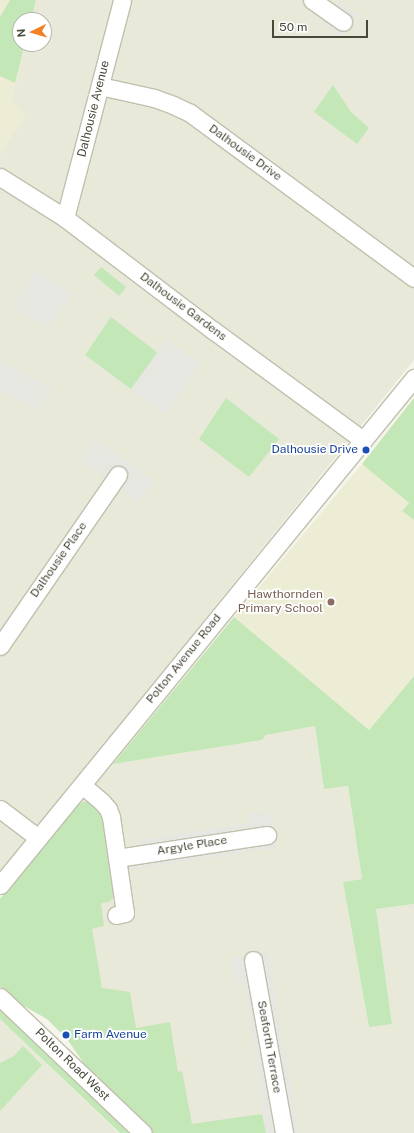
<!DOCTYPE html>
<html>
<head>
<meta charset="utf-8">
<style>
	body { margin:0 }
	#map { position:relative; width:414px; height:1133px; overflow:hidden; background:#f5f5ec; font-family:"Public Sans",sans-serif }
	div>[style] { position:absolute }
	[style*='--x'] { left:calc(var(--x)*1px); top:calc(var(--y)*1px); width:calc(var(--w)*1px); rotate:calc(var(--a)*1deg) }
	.residential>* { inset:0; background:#e9e9da }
	.education>* { inset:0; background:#ededd6 }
	.green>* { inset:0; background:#c3e7b6 }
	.parking>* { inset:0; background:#e7e7e2 }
	.roads { filter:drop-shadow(1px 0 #c1c0ae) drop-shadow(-1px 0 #c1c0ae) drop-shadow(0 1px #c1c0ae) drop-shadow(0 -1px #c1c0ae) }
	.minor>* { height:17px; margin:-8.5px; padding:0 8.5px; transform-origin:8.5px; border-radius:8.5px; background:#fff }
	.dots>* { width:11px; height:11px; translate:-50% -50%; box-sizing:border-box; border:2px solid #fff; border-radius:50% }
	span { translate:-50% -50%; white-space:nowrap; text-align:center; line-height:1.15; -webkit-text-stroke:3.5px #fff; paint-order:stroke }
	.street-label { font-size:12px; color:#494839 }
	.transit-label { font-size:12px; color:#164399 }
	.right { translate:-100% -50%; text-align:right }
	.left { translate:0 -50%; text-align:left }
	.education-label { font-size:12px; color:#785e54 }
	.north { position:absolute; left:12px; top:12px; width:40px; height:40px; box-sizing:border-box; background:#fff; border:1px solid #b6b6b0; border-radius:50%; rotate:265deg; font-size:11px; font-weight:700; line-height:16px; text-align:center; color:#494839 }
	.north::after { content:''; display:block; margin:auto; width:14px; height:18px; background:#f28126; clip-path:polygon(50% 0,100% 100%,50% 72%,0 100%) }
	.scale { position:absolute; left:272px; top:20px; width:96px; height:18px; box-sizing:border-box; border:2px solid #494839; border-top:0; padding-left:5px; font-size:12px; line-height:14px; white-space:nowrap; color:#494839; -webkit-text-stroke:3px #fff; paint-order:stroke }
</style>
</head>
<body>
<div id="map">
	<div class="residential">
		<div style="clip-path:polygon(36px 0,414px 0,414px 360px,0 873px,0 155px,25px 114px,11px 102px,25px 44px,44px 44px,44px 20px,31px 20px)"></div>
		<div style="clip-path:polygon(315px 726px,324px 789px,348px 786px,362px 879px,343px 882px,369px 1027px,392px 1023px,376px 909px,414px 904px,414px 1133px,153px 1133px,90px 1072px,67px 1039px,47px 1019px,19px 1003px,0 986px,0 899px,70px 811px,113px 764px,262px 740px,265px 735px)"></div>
		<div style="clip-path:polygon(0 1019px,119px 1133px,0 1133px)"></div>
	</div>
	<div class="education">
		<div style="clip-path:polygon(0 0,36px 0,31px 20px,20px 20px,20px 44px,25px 44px,11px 102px,26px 114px,0 155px)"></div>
		<div style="clip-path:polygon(362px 464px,409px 503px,402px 511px,414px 520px,414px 676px,369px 730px,234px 617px)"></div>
	</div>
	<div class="green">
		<div style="clip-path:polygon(10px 0,36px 0,31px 20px,20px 20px,20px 44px,25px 44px,15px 83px,0 76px,0 17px)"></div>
		<div style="clip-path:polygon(333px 85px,351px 112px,369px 128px,357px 144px,314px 112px)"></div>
		<div style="clip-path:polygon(101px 267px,126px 287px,119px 296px,94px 275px)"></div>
		<div style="clip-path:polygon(111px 317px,158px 353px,131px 389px,85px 355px)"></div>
		<div style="clip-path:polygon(226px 398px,279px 439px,249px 477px,199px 439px)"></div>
		<div style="clip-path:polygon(414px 398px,414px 520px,402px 511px,409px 503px,362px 464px)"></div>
		<div style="clip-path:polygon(234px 617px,369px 730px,414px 676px,414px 904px,376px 909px,392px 1024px,369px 1027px,343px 882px,362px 879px,348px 786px,324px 789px,315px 726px,266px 735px,262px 740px,113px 764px)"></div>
		<div style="clip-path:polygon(84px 802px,91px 802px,103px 815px,116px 893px,113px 898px,109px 902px,101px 903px,104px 926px,92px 929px,102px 988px,130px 992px,136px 1028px,170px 1022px,178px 1072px,182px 1071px,192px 1124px,262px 1114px,266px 1133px,153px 1133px,90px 1072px,67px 1039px,47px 1019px,19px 1003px,0 986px,0 899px,70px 811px,77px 805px)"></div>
		<div style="clip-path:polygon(0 1007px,129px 1133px,120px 1133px,0 1019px)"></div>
		<div style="clip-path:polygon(23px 1046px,42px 1065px,0 1111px,0 1063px,14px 1056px)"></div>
	</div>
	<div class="parking">
		<div style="clip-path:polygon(339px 1px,358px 15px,341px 37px,322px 23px)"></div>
		<div style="clip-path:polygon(33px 272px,48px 276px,72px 294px,48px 328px,13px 308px)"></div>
		<div style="clip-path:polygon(167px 339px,201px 364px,165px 414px,131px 389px)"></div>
		<div style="clip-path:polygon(0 360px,53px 390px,37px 410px,0 391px)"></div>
		<div style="clip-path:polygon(95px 439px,154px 481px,139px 502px,80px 460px)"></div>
		<div style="clip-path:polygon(270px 811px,276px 848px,130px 870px,127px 852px,139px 850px,137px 840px,250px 823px,249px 814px)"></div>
		<div style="clip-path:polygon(268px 951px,299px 1133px,266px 1133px,245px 981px,235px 983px,231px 958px)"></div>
	</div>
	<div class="roads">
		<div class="minor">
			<div style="--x:312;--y:0;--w:38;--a:35"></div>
			<div style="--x:100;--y:86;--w:55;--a:12.5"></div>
			<div style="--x:154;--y:98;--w:20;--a:20"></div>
			<div style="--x:173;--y:105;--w:19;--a:25"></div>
			<div style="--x:190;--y:113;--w:278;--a:36.4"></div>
			<div style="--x:0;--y:177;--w:77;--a:32.2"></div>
			<div style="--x:65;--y:218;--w:187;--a:37.2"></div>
			<div style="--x:214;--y:331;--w:185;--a:36.2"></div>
			<div style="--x:65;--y:218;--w:225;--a:-75.3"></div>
			<div style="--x:0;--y:646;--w:208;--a:-55.4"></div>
			<div style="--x:82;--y:785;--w:26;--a:40"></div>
			<div style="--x:102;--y:802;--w:9;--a:49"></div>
			<div style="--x:108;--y:809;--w:9;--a:69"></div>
			<div style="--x:111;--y:817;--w:97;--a:81.7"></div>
			<div style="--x:125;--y:913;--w:9;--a:167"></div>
			<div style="--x:0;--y:809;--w:48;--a:37.3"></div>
			<div style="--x:117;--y:858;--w:152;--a:-8.7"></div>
			<div style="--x:0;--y:885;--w:655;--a:-50.77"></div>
			<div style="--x:253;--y:960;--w:176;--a:79.8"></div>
			<div style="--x:0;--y:997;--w:197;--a:43.6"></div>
		</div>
	</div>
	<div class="dots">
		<div style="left:366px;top:450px;background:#1a4fb4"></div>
		<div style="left:331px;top:602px;background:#8d6e63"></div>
		<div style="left:66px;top:1035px;background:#1a4fb4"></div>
	</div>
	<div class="street-label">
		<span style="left:94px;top:109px;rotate:-76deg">Dalhousie Avenue</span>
		<span style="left:245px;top:153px;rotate:36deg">Dalhousie Drive</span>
		<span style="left:183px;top:307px;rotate:37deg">Dalhousie Gardens</span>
		<span style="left:59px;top:560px;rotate:-55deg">Dalhousie Place</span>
		<span style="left:184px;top:659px;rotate:-51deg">Polton Avenue Road</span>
		<span style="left:192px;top:846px;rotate:-9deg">Argyle Place</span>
		<span style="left:269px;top:1047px;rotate:80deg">Seaforth Terrace</span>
		<span style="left:72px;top:1065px;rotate:44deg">Polton Road West</span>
	</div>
	<div class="transit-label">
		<span class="right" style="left:358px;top:450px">Dalhousie Drive</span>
		<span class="left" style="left:74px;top:1035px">Farm Avenue</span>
	</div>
	<div class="education-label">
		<span class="right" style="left:323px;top:602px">Hawthornden<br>Primary School</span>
	</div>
	<div class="north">N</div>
	<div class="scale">50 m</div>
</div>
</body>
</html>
